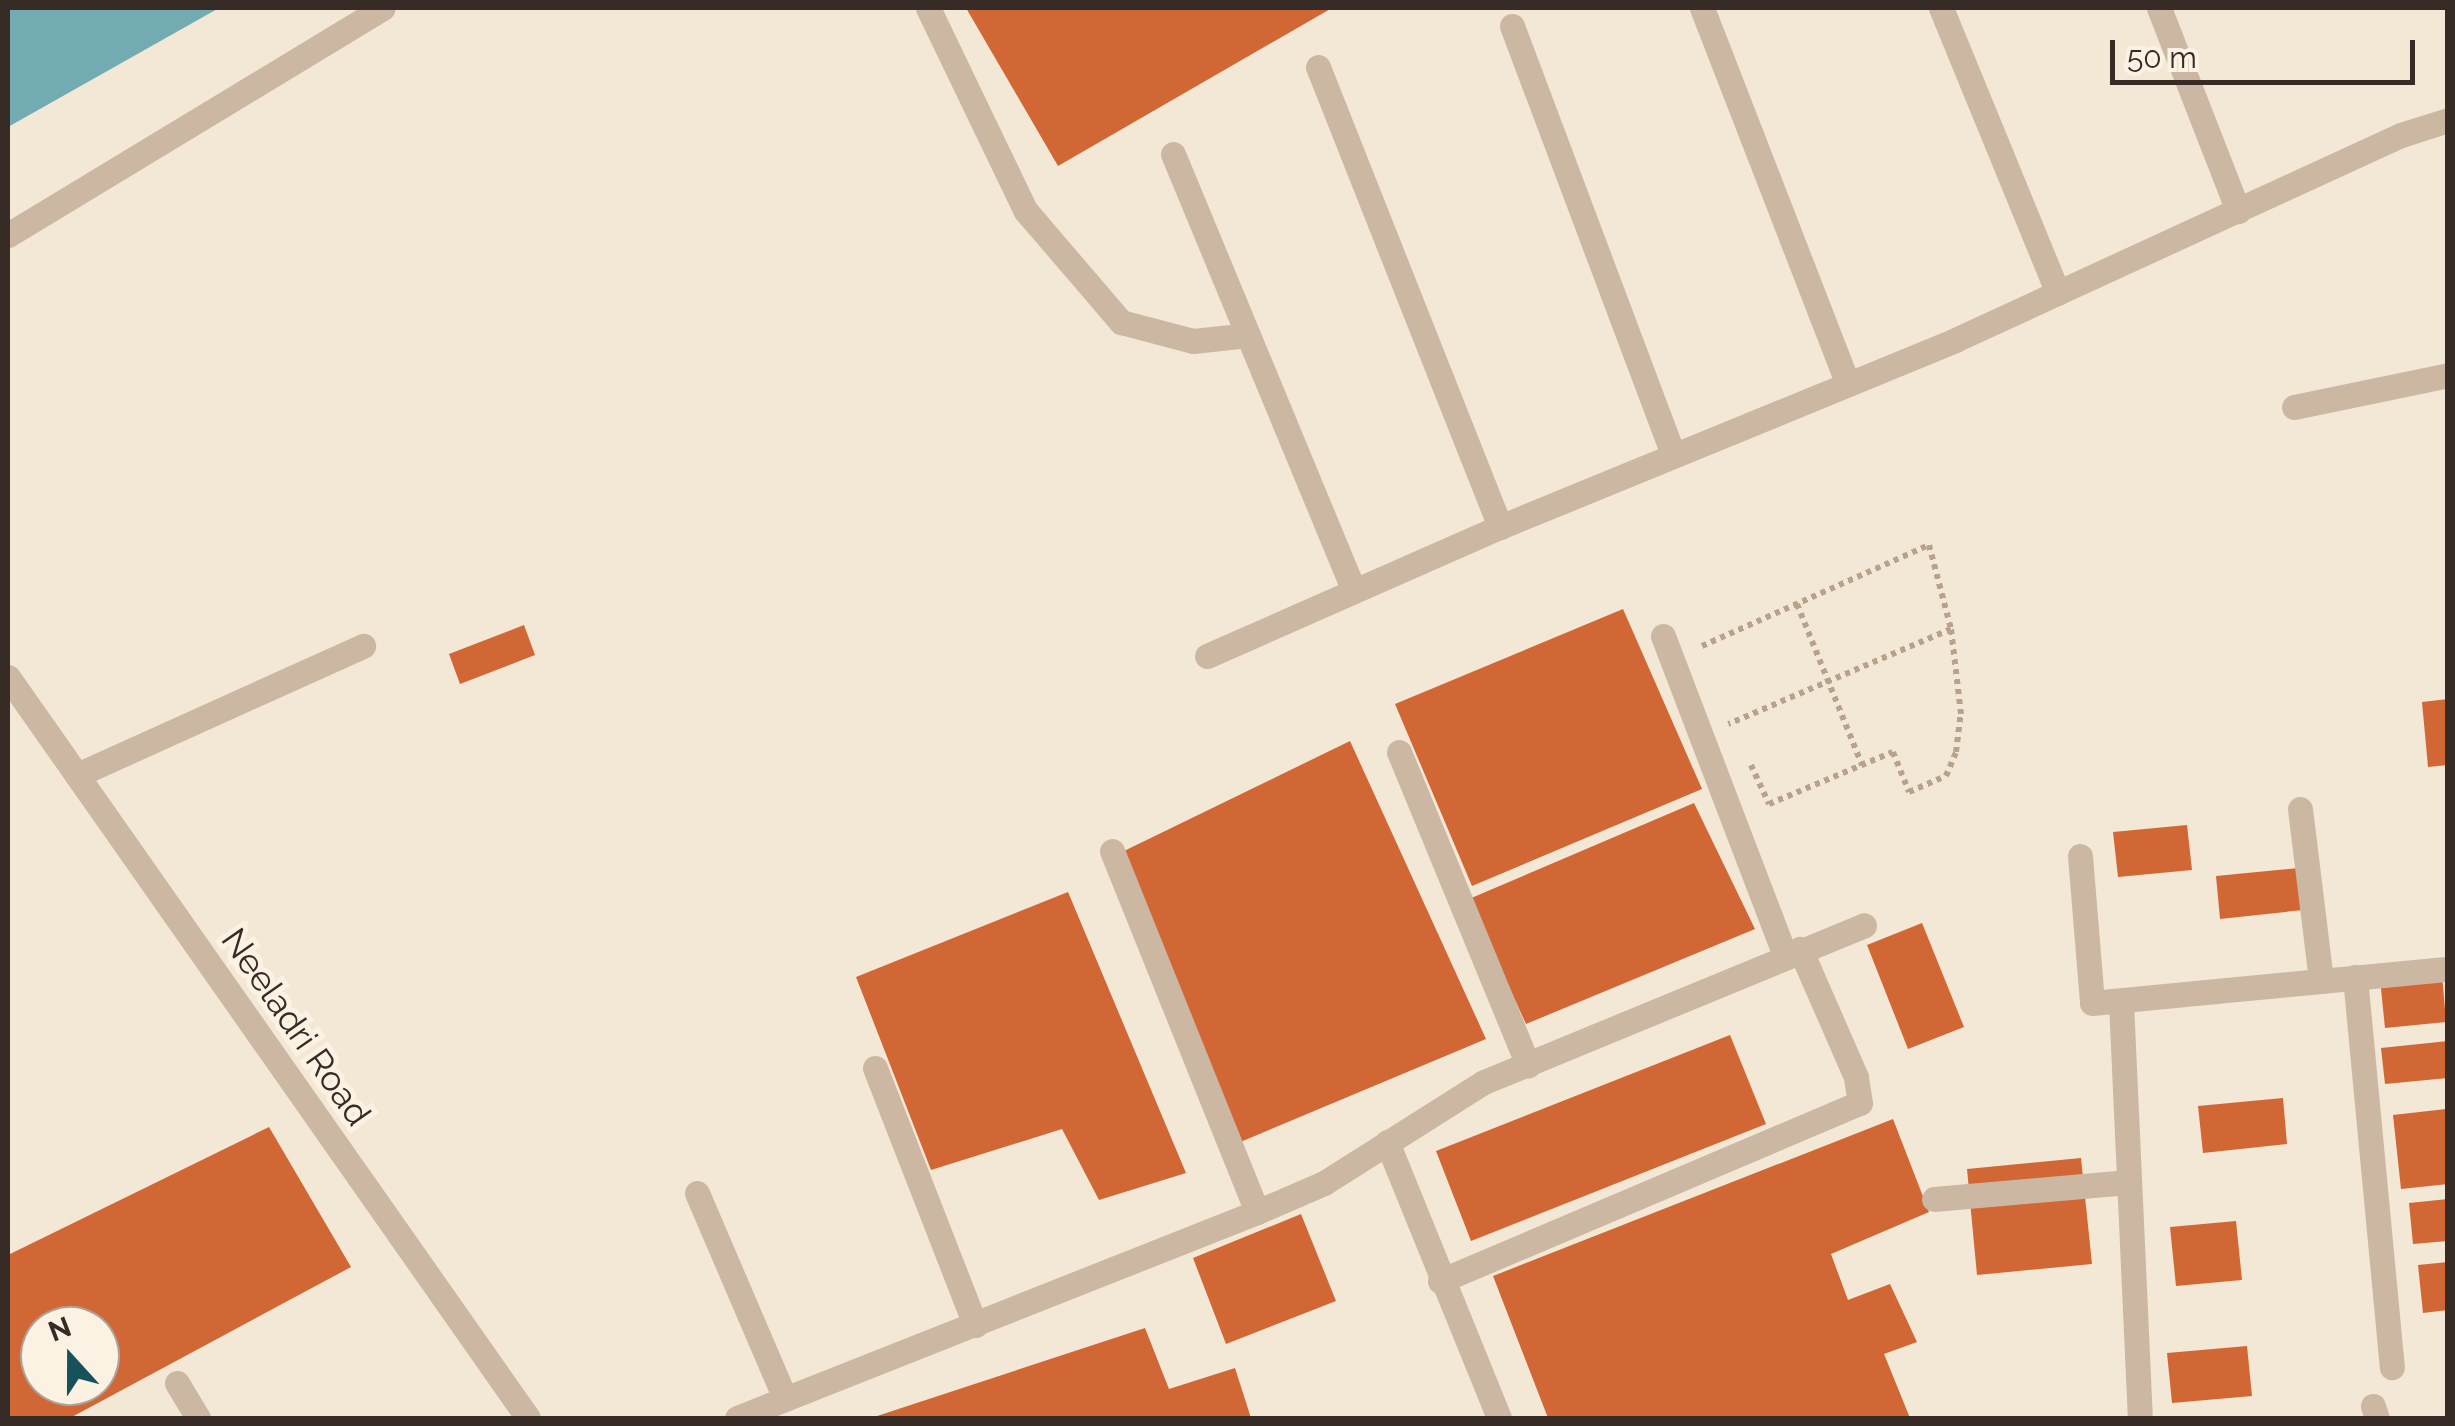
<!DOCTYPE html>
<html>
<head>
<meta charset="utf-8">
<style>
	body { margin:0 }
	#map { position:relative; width:2455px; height:1426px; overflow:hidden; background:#f3e8d6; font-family:Raleway,sans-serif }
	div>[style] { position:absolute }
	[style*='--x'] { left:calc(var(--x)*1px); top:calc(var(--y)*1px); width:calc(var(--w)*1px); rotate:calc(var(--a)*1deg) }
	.water>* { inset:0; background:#73abb3 }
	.building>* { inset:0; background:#d26736 }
	.path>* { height:6px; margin-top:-3px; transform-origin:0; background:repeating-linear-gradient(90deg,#b8a28c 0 5px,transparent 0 10px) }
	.minor>* { height:25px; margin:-12.5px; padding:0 12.5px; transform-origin:12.5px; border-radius:12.5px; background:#ccb8a2 }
	.tertiary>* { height:25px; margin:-12.5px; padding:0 12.5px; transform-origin:12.5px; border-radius:12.5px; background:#ccb8a2 }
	span { translate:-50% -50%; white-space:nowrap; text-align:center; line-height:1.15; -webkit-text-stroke:10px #fbf2e3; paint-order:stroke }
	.street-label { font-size:35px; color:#362b25 }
	.frame { position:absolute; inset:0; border:10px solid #362b25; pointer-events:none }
	.north { position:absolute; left:20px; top:1306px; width:100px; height:100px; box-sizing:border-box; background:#fbf2e3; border:2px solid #aca297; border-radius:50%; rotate:339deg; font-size:28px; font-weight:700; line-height:40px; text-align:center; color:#362b25 }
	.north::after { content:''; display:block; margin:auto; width:35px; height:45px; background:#17515b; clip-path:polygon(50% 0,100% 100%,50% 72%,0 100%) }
	.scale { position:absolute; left:2110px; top:40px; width:305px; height:45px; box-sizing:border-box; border:5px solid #362b25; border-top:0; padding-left:12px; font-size:30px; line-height:35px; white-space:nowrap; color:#362b25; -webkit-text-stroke:8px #fbf2e3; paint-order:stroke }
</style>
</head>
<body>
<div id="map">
	<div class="water">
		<div style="clip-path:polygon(8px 8px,219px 8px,8px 127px)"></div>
	</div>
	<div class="building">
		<div style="clip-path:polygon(966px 8px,1332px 8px,1058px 166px)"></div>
		<div style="clip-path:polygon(1623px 609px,1702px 789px,1472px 886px,1395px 704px)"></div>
		<div style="clip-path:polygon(524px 625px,535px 655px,460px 684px,449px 654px)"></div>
		<div style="clip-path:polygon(2448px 699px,2448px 765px,2428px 767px,2422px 702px)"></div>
		<div style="clip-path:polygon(1350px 741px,1486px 1039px,1238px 1143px,1124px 851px)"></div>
		<div style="clip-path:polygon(1694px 803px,1755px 929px,1526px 1024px,1469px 899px)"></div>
		<div style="clip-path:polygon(2187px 825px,2192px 870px,2118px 877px,2113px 832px)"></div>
		<div style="clip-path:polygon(2299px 868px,2303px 910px,2220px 919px,2216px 876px)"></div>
		<div style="clip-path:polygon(1068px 892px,1186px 1173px,1099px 1200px,1062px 1129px,931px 1170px,856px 977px)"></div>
		<div style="clip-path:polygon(1922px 923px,1964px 1027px,1908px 1049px,1867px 945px)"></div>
		<div style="clip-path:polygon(2442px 973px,2446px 1022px,2385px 1028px,2380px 979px)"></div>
		<div style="clip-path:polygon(1730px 1035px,1766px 1124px,1471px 1241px,1436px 1151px)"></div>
		<div style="clip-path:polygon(2448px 1041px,2448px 1078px,2385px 1084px,2381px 1048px)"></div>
		<div style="clip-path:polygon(2283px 1098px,2287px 1144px,2203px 1153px,2198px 1106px)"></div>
		<div style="clip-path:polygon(2446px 1109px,2448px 1184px,2401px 1189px,2393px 1115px)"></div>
		<div style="clip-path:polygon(1893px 1119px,1929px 1212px,1831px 1254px,1848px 1300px,1890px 1284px,1917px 1342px,1884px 1354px,1910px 1418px,1548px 1418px,1493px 1276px)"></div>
		<div style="clip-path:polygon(evenodd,269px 1127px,351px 1267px,70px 1418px,8px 1418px,8px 1255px,269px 1127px,40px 1326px,100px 1326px,100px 1386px,40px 1386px,40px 1326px)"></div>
		<div style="clip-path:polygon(2081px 1158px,2092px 1264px,1977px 1275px,1967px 1169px)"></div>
		<div style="clip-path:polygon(2448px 1199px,2448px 1241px,2413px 1244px,2409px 1203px)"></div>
		<div style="clip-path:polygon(1301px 1214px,1336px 1301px,1226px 1344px,1193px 1258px)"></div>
		<div style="clip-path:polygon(2236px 1221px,2242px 1280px,2176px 1286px,2170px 1227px)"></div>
		<div style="clip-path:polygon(2448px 1262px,2448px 1310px,2423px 1313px,2418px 1265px)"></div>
		<div style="clip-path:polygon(1145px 1328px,1169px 1389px,1235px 1368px,1251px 1418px,871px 1418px)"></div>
		<div style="clip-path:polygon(2247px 1346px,2252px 1396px,2172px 1403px,2167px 1353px)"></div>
	</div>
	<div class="path">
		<div style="--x:1797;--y:604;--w:174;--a:68"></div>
		<div style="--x:1702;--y:646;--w:248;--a:-24"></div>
		<div style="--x:1929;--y:545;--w:87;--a:75.3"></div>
		<div style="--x:1951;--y:629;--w:242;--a:156.9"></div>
		<div style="--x:1751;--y:765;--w:43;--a:65.2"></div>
		<div style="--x:1769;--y:804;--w:134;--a:-22.8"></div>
		<div style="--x:1893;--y:752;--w:43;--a:68.2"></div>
		<div style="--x:1909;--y:792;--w:40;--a:-23.4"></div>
		<div style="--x:1946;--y:776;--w:26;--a:-67"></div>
		<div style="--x:1956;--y:752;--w:38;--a:-83"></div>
		<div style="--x:1961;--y:714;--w:86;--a:-96.7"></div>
	</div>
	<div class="minor">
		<div style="--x:928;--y:8;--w:224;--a:64.3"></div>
		<div style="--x:1025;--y:210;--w:148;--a:49.4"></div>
		<div style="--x:1121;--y:322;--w:74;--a:14.8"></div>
		<div style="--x:1193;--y:341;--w:55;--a:-6.2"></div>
		<div style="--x:1702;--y:8;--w:403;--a:68.8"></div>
		<div style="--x:1941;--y:8;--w:308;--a:67.7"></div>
		<div style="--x:2159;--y:8;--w:218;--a:68.7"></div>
		<div style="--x:1512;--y:26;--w:458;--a:69.4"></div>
		<div style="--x:1318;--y:67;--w:495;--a:68.4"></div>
		<div style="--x:1173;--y:154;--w:471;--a:67.5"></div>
		<div style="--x:2294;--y:407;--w:157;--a:-11.7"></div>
		<div style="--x:1663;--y:636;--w:342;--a:69.1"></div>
		<div style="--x:1207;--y:656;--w:320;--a:-23.8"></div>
		<div style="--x:1500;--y:527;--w:492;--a:-22.3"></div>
		<div style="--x:1955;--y:340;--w:491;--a:-24.7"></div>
		<div style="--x:2401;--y:135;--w:49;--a:-17.7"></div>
		<div style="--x:1399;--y:752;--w:339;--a:67.6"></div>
		<div style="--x:77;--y:775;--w:314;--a:-24.3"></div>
		<div style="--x:2300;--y:809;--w:173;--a:83"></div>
		<div style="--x:1112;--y:851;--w:389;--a:68.1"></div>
		<div style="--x:2080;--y:856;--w:147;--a:85.3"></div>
		<div style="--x:2092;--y:1003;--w:358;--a:-5.5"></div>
		<div style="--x:2355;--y:977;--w:392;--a:84.6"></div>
		<div style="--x:2121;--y:1002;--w:412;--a:87.4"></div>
		<div style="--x:875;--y:1068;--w:276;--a:68.7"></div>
		<div style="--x:1387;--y:1142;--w:298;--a:67.9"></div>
		<div style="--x:697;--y:1193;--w:223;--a:66.8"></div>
		<div style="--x:1934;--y:1199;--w:195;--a:-5"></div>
		<div style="--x:1440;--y:1281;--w:456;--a:-23"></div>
		<div style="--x:1860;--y:1103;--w:26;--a:-99"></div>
		<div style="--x:1856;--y:1077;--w:140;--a:-113.6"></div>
		<div style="--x:177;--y:1383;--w:41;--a:59"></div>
		<div style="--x:2373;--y:1406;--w:13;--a:72"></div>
		<div style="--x:737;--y:1418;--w:559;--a:-21.61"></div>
		<div style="--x:1257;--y:1212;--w:73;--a:-23.4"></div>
		<div style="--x:1324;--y:1183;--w:189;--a:-32.3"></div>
		<div style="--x:1484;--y:1082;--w:411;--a:-22.4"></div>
	</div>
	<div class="tertiary">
		<div style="--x:8;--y:235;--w:438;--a:-31.2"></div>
		<div style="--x:8;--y:677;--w:905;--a:54.94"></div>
	</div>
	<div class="street-label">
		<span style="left:296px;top:1027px;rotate:55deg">Neeladri Road</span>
	</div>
	<div class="frame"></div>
	<div class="north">N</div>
	<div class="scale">50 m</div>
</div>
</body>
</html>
